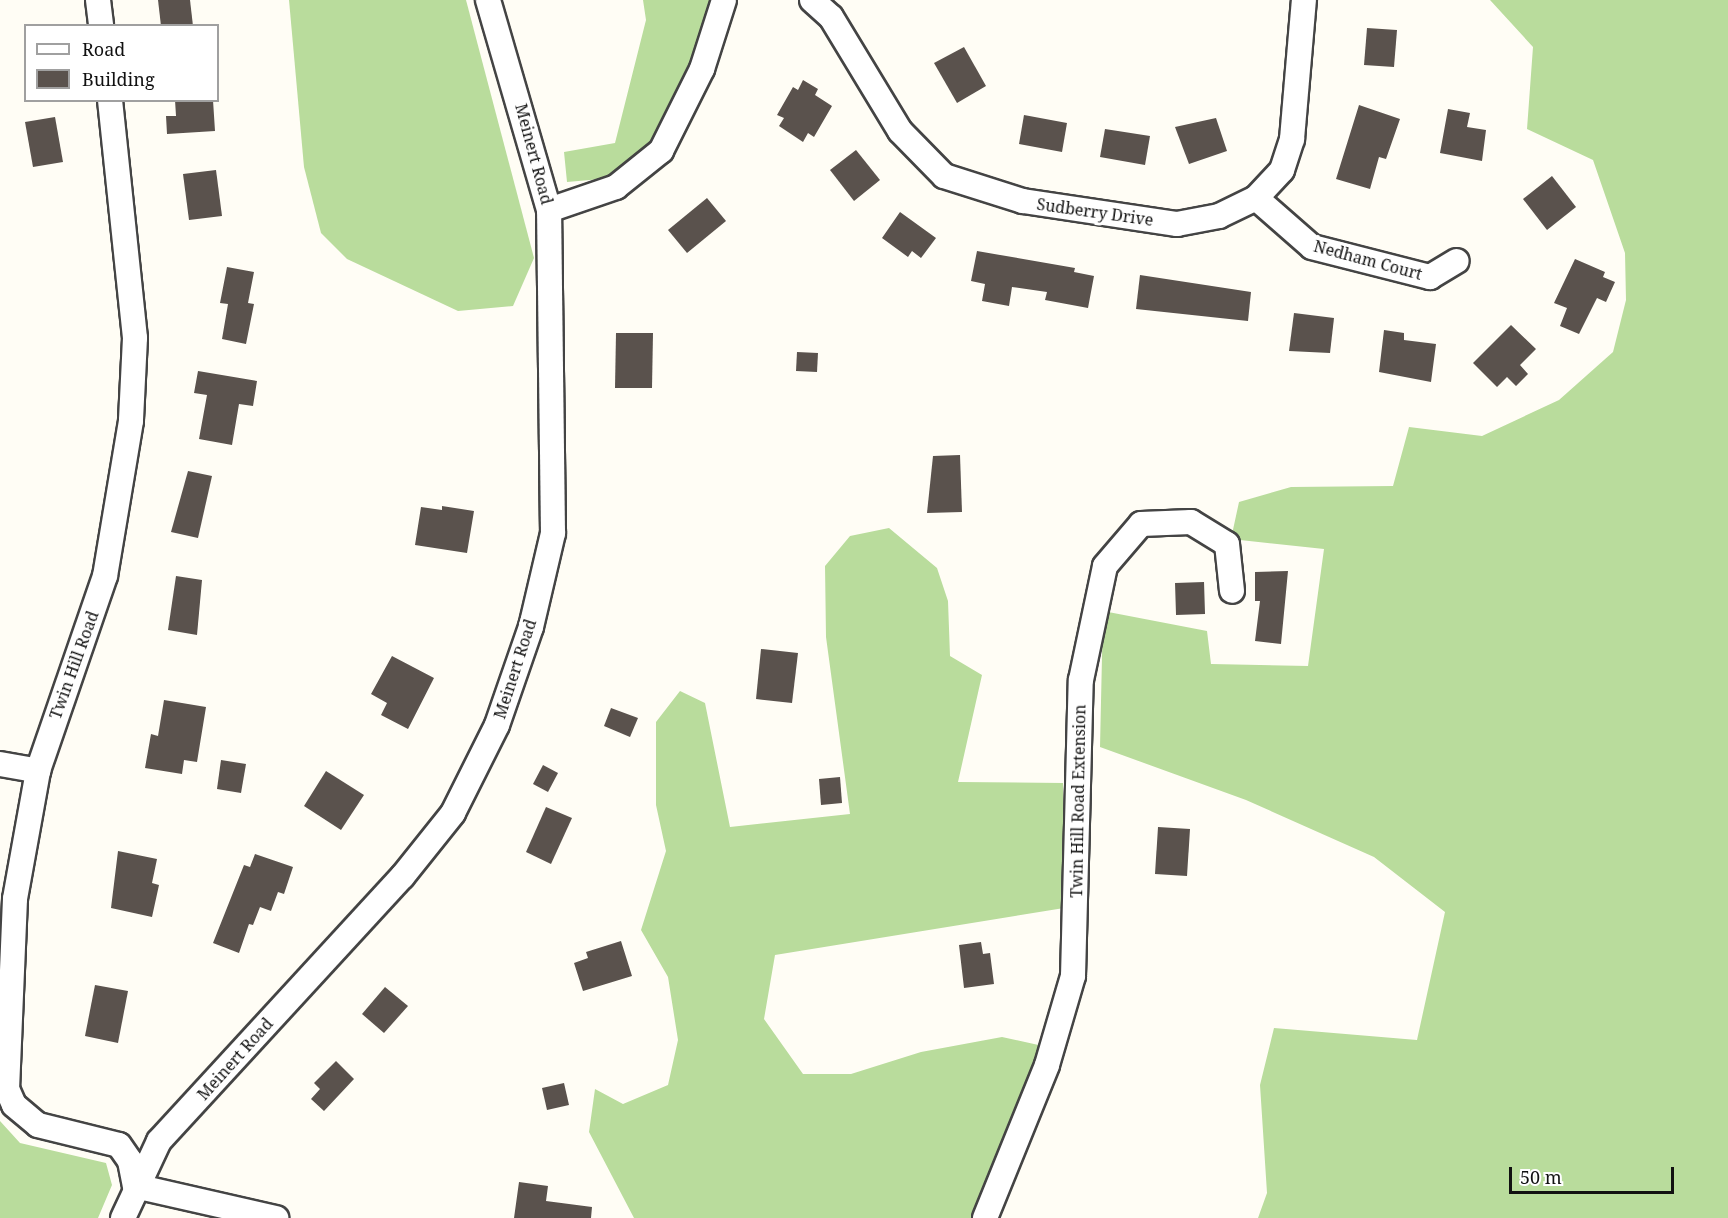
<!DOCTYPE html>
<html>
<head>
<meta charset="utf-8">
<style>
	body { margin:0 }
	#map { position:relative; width:1728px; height:1218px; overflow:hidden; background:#fffdf5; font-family:"Noto Serif",serif }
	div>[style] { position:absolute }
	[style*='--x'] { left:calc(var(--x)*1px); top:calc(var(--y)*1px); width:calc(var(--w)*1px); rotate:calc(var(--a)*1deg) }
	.forest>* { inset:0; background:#b9dc9c }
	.building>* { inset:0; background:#5a524d }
	.roads { filter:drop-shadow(2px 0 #444) drop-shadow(-2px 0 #444) drop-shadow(0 2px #444) drop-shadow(0 -2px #444) }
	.street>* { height:24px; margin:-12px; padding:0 12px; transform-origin:12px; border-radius:12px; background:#fff }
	span { translate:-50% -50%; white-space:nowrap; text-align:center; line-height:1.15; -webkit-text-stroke:6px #fff; paint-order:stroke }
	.street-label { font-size:16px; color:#111 }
	.legend { position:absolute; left:24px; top:24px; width:195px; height:78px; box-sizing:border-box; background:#fff; border:2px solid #a0a0a0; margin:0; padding:8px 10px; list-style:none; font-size:18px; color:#111 }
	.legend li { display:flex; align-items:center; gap:12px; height:30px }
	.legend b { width:30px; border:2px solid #a0a0a0 }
	.scale { position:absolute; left:1509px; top:1167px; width:165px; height:27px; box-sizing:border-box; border:3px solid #111; border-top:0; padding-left:8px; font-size:18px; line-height:21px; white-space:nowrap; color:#111; -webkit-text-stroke:4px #fff; paint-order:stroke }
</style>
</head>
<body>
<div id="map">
	<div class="forest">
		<div style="clip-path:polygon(289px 0,466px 0,534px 258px,513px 306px,458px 311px,347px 259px,321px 233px,304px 167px)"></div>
		<div style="clip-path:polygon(643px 0,713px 0,689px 71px,650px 151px,612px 178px,567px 182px,564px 152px,615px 143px,646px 20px)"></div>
		<div style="clip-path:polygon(1490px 0,1728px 0,1728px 1218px,1258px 1218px,1267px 1193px,1260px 1085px,1274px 1028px,1417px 1040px,1445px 912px,1374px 857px,1246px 800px,1100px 747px,1103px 611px,1207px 631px,1211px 664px,1308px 666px,1324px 549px,1231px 539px,1239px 502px,1291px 487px,1393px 486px,1409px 427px,1482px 436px,1559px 400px,1613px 352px,1626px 300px,1625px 253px,1593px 160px,1527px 129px,1533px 47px)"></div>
		<div style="clip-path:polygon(889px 528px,937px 568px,948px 601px,950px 656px,982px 675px,958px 782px,1063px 783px,1064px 908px,775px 955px,764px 1019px,803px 1074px,851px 1074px,921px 1052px,1002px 1037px,1043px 1046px,972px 1218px,634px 1218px,589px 1132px,595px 1089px,623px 1104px,668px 1085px,678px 1040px,668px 977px,641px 930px,666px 851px,656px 805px,656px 722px,680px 691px,705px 703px,730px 827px,850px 814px,826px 637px,825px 566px,850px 536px)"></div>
		<div style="clip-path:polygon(0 1121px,20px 1143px,106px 1163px,112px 1185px,98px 1218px,0 1218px)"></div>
	</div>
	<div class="building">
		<div style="clip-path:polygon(158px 0,190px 0,193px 26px,161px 26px)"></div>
		<div style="clip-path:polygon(1367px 28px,1397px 30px,1394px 67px,1364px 65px)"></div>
		<div style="clip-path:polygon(964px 47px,986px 86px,957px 103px,934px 63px)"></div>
		<div style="clip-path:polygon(803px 80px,818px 89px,815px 95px,832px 106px,814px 137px,808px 133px,803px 142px,779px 126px,784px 118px,777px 115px,793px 87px,798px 90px)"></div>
		<div style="clip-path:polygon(175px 100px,213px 100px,215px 131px,167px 134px,166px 116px,176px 116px)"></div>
		<div style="clip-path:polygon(1359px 105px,1400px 119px,1386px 159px,1379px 157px,1370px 189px,1336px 179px)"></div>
		<div style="clip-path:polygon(1448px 109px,1470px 113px,1467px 127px,1486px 130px,1482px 161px,1440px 153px)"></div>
		<div style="clip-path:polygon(1024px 115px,1067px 123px,1062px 152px,1019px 144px)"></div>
		<div style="clip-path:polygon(55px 117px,63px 162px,33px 167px,25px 122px)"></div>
		<div style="clip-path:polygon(1216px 118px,1227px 151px,1189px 164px,1175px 127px)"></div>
		<div style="clip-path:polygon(1105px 129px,1150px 136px,1145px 165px,1100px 157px)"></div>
		<div style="clip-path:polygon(856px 150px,880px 180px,854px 201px,830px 170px)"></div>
		<div style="clip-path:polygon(216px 170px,222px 216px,189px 220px,183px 174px)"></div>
		<div style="clip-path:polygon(1552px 176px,1576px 207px,1547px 230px,1523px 199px)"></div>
		<div style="clip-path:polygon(707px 198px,726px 221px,687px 253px,668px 230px)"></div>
		<div style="clip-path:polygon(900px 212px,936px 238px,921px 258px,912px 251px,908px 257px,882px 238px)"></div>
		<div style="clip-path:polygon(977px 251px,1075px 268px,1074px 272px,1094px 276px,1088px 308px,1045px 300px,1047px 292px,1012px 287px,1009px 306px,982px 301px,985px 284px,971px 281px)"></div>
		<div style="clip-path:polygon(1575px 259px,1605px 272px,1603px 277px,1615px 282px,1606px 302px,1597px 298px,1579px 334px,1560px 326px,1567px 308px,1554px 303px)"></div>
		<div style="clip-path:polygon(227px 267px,254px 272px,248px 303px,254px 304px,246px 344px,222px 339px,228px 304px,220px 303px)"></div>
		<div style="clip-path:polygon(1140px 275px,1251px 292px,1248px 321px,1136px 309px)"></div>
		<div style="clip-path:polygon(1294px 313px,1334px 318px,1330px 353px,1289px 351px)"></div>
		<div style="clip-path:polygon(1511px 325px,1536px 349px,1520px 365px,1528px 374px,1516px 386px,1507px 377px,1497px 387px,1473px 363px)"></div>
		<div style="clip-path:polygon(1384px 330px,1404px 333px,1404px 340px,1436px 344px,1431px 382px,1379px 372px)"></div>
		<div style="clip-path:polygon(616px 333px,653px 333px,652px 388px,615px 388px)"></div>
		<div style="clip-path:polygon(797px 352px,818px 353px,817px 372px,796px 371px)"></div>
		<div style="clip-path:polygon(198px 371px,257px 381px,253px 406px,239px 404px,232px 445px,199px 439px,207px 395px,194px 393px)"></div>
		<div style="clip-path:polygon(960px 455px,962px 512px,927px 513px,933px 456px)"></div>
		<div style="clip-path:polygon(188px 471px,212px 476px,198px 538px,171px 532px)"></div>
		<div style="clip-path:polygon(442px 506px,474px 511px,467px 553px,415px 545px,421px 507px,442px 510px)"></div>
		<div style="clip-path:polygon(1288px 571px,1281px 644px,1255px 641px,1260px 601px,1255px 601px,1255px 572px)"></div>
		<div style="clip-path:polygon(176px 576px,202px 580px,197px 635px,168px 630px)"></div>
		<div style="clip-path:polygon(1204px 582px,1205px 614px,1176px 615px,1175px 583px)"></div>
		<div style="clip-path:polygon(761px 649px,798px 653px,792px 703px,756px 699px)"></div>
		<div style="clip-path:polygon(392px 656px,434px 678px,408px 729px,381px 715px,387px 703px,371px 694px)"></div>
		<div style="clip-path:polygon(164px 700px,206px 707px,197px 762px,184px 760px,182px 774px,145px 768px,151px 734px,158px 736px)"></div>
		<div style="clip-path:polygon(611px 708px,638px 718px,630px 737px,604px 726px)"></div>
		<div style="clip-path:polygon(221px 760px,246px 764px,241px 793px,217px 789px)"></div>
		<div style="clip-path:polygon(543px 765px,558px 773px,548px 792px,533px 784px)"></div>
		<div style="clip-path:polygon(326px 771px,364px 795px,341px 830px,304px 806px)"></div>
		<div style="clip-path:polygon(840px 777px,842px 803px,821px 805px,819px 779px)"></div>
		<div style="clip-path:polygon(546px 807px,572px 818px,551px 864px,526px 852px)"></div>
		<div style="clip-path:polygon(1158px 827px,1190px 829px,1187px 876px,1155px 874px)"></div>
		<div style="clip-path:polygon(118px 851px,157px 859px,152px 883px,159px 885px,152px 917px,111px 908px)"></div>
		<div style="clip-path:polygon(255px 854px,293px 867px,284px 894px,278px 892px,271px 911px,260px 907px,253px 925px,249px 924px,239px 953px,213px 943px,244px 865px,250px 867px)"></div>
		<div style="clip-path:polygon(621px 941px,632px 976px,583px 991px,574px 963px,588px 958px,586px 952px)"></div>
		<div style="clip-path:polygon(981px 942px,983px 954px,990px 953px,994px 984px,964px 988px,959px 945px)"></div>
		<div style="clip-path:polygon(95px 985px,128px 991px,118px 1043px,85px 1036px)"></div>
		<div style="clip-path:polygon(385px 987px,408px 1006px,384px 1033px,362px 1014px)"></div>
		<div style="clip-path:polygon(336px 1061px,354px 1079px,324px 1111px,311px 1099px,320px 1089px,314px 1083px)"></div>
		<div style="clip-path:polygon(564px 1083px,569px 1105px,547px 1110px,542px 1088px)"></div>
		<div style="clip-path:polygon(519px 1182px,548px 1186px,546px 1201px,592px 1207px,591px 1218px,514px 1218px)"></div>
	</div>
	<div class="roads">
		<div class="street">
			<div style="--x:98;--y:0;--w:26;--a:83"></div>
			<div style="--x:812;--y:0;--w:25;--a:42"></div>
			<div style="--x:831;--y:17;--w:133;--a:58.8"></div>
			<div style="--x:900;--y:131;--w:63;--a:45.6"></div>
			<div style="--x:944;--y:176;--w:83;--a:17.6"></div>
			<div style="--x:1023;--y:201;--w:156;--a:8.5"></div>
			<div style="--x:1177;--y:224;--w:43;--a:-10.8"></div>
			<div style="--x:1219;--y:216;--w:41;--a:-25.9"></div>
			<div style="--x:1256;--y:198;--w:38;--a:-47"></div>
			<div style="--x:1282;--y:170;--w:33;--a:-72"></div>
			<div style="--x:1292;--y:139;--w:140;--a:-85.1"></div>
			<div style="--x:110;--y:100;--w:239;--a:84"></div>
			<div style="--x:135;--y:338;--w:83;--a:92.8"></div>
			<div style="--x:131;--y:421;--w:157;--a:99.5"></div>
			<div style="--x:105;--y:576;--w:206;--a:109"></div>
			<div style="--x:38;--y:771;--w:130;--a:100.2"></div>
			<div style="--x:15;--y:899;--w:190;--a:92.4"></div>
			<div style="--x:7;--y:1089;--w:17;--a:66"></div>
			<div style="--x:14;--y:1105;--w:31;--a:40"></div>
			<div style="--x:38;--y:1125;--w:83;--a:13.9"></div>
			<div style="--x:119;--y:1145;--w:19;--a:55"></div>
			<div style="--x:130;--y:1161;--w:25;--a:79"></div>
			<div style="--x:135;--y:1186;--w:145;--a:12.8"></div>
			<div style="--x:1256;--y:198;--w:74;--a:41.2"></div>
			<div style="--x:1312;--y:247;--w:122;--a:14.3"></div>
			<div style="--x:1430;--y:277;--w:31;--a:-31"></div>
			<div style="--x:549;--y:210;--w:71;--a:-18.9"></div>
			<div style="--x:616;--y:187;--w:58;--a:-38.7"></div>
			<div style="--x:661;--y:151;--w:92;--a:-63.4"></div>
			<div style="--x:702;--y:69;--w:72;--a:-72.3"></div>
			<div style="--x:0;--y:764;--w:39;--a:10"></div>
			<div style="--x:123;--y:1218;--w:85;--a:-64.9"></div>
			<div style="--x:159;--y:1141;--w:359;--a:-47.4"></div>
			<div style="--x:402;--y:877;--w:82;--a:-51.4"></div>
			<div style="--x:453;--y:813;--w:98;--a:-63.4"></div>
			<div style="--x:497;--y:725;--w:104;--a:-70.9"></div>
			<div style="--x:531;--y:627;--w:97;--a:-76.8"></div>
			<div style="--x:553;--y:533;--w:323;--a:-90.7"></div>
			<div style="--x:549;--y:210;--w:219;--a:-106.2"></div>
			<div style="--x:985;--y:1218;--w:165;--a:-67.9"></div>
			<div style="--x:1047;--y:1065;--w:93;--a:-73.7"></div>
			<div style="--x:1073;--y:976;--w:296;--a:-88.5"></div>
			<div style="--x:1081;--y:680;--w:116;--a:-78.1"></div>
			<div style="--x:1105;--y:566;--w:55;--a:-49.4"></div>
			<div style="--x:1141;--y:524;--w:50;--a:-2.3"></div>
			<div style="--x:1191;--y:522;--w:42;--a:31.4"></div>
			<div style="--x:1227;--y:544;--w:47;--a:83.9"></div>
		</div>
	</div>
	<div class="street-label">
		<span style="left:534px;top:154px;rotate:75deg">Meinert Road</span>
		<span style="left:1095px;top:212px;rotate:8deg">Sudberry Drive</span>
		<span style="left:1368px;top:260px;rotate:15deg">Nedham Court</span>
		<span style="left:74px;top:665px;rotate:-70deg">Twin Hill Road</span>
		<span style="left:515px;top:669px;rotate:-72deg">Meinert Road</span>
		<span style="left:1078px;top:801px;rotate:-89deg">Twin Hill Road Extension</span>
		<span style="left:235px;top:1059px;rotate:-48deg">Meinert Road</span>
	</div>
	<ul class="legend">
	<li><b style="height:8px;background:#fff"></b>Road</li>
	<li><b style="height:16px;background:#5a524d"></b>Building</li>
	</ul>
	<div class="scale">50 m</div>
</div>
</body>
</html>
